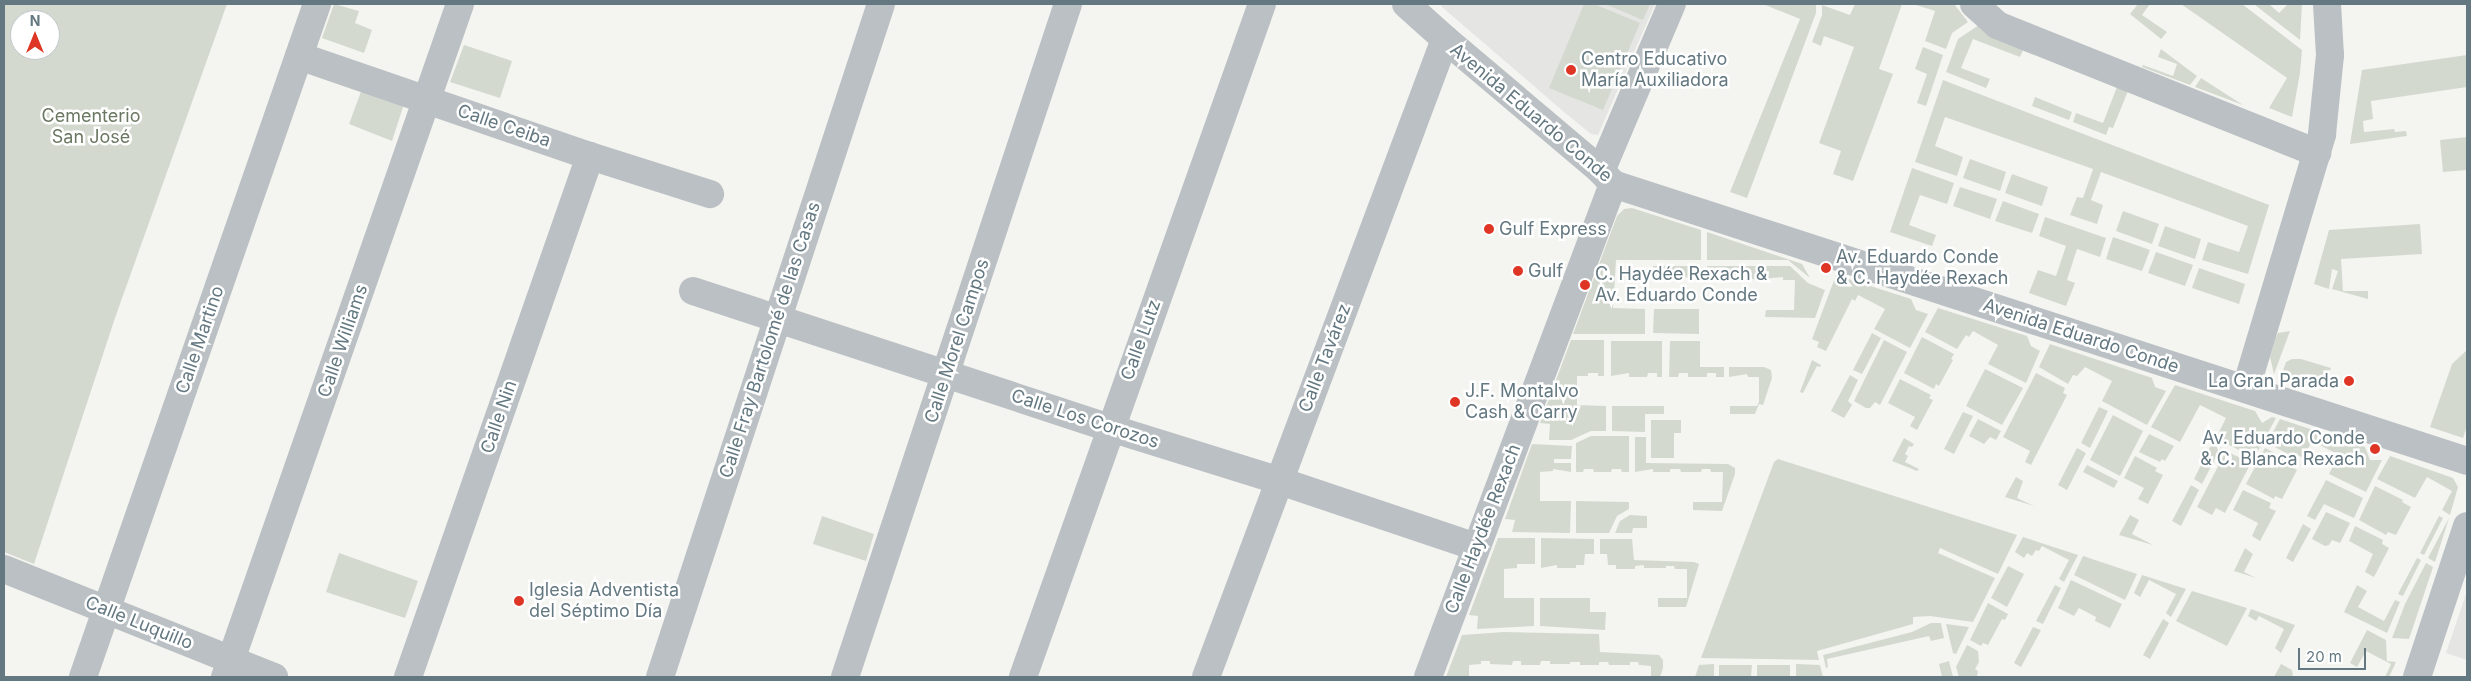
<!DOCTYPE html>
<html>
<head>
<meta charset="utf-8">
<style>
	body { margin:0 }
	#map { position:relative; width:2471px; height:681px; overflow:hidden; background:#f4f4f0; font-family:Inter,sans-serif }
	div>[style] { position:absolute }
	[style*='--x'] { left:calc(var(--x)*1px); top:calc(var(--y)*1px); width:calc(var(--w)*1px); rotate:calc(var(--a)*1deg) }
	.built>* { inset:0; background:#e5e5e4 }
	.green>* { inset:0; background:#d4d9d0 }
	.minor>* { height:28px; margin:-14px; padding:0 14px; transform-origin:14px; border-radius:14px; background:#bac0c3 }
	.dots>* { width:14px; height:14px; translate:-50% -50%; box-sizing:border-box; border:2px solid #fff; border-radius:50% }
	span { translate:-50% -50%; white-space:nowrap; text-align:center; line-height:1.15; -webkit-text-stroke:5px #fff; paint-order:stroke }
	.poi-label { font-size:18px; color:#647881 }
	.left { translate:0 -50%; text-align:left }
	.right { translate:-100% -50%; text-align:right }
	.street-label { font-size:18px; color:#647881 }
	.park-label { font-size:18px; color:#6a7862 }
	.frame { position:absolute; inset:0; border:5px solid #647881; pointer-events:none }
	.north { position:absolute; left:10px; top:10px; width:50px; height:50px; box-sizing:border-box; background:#fff; border:1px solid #c1c9cd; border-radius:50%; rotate:0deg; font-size:14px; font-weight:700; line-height:20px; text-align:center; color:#647881 }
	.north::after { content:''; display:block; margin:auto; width:18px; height:22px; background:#df3525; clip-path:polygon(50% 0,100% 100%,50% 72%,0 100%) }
	.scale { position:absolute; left:2298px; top:648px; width:68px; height:22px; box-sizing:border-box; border:2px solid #647881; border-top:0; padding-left:6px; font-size:15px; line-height:18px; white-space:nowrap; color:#647881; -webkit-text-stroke:4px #fff; paint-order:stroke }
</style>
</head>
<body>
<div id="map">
	<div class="built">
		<div style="clip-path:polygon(1441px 4px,1655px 4px,1598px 135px,1591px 134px,1564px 112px,1442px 7px)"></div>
		<div style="clip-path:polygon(2467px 591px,2467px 660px,2446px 653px)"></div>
	</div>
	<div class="green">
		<div style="clip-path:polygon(evenodd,4px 4px,227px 4px,115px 318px,34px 564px,4px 552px,4px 4px,20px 20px,50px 20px,50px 50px,20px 50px,20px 20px)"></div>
		<div style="clip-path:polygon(334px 4px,359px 11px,355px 23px,372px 30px,364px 53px,322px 38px)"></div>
		<div style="clip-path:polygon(1584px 4px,1594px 4px,1640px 23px,1603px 110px,1549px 88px)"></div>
		<div style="clip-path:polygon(1605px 4px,1650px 4px,1643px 20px)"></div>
		<div style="clip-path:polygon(1763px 4px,1816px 4px,1816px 13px,1747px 198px,1730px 192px,1800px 19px)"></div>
		<div style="clip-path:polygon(1855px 4px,1902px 4px,1879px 69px,1893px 74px,1853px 181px,1833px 174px,1841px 151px,1819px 143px,1854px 47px,1824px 36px,1821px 46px,1812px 42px,1822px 15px,1822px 5px,1850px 15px)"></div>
		<div style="clip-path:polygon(1913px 4px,1954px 4px,1968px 22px,1952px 33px,1946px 49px,1925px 41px,1935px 11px)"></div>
		<div style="clip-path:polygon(2138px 4px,2150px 4px,2142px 15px,2167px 32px,2161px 39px,2130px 14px)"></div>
		<div style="clip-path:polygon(2181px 4px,2242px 4px,2302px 50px,2300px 73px,2292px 117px,2269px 108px,2287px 78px)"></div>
		<div style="clip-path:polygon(2257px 4px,2269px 4px,2279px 13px,2288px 4px,2302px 4px,2300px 40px,2255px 5px)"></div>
		<div style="clip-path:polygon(1979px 25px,2024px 48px,2020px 57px,1973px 39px,1961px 68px,1990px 79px,1986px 88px,1946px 72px,1958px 39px)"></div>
		<div style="clip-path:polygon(464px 45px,512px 61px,500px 98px,450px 82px)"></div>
		<div style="clip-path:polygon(1923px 47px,1943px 55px,1926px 106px,1917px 103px,1927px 74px,1915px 69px)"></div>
		<div style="clip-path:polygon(2161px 49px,2197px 76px,2190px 85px,2142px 67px,2143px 65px,2173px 76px,2177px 64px,2158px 57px)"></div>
		<div style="clip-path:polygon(2467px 55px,2467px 87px,2371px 101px,2373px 119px,2363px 121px,2364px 132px,2394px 129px,2395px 132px,2406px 131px,2407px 136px,2350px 144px,2362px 70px)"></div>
		<div style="clip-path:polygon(2201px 78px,2243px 105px,2195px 87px)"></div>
		<div style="clip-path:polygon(1943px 80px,2269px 205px,2248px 274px,2202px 260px,2208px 242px,2239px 252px,2248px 226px,2101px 172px,2091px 200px,2103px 205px,2097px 224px,2070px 215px,2077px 197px,2083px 198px,2093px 169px,1945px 117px,1935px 146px,1963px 157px,1957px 176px,1915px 162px)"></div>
		<div style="clip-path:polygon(2117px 87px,2128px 91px,2113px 128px,2109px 127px,2106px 135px,2073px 122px,2076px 113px,2103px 123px)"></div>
		<div style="clip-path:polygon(362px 89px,404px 104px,392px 141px,349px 124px)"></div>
		<div style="clip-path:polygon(2035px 97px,2072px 112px,2069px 120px,2032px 106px)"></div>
		<div style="clip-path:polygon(2467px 137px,2467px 170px,2443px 172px,2440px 140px)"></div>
		<div style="clip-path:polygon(1970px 159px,2006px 172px,2000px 191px,1963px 178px)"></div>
		<div style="clip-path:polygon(1912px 168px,1954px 183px,1947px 204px,1920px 195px,1909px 225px,1936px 235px,1932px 246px,1890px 232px)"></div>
		<div style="clip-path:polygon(2012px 174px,2048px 187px,2042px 206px,2005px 193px)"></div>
		<div style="clip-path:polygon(1960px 187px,1997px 199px,1990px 219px,1953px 206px)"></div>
		<div style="clip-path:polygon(2003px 201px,2039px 214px,2032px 233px,1995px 221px)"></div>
		<div style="clip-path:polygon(1632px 208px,1701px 230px,1701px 260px,1616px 260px,1613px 308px,1645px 309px,1645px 334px,1573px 334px,1617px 216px,1624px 209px)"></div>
		<div style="clip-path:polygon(2123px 211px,2159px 224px,2152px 244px,2116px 231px)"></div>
		<div style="clip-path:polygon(2045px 217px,2106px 238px,2100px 257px,2077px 249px,2067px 280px,2075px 283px,2066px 306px,2029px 293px,2038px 270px,2056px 276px,2066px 246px,2039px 236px)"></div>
		<div style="clip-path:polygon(2420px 224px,2422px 254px,2341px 259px,2343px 291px,2368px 291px,2368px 299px,2332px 289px,2338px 271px,2332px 269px,2329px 289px,2314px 284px,2329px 230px)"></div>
		<div style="clip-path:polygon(2165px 226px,2201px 239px,2195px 259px,2158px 246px)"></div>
		<div style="clip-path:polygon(1707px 232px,1802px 264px,1810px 278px,1788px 260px,1707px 260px)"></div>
		<div style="clip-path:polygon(2113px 237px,2150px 250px,2142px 271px,2106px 259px)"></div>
		<div style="clip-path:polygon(2156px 252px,2193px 265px,2185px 286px,2148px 273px)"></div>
		<div style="clip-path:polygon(1653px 266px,1701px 266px,1701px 279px,1684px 277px,1683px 280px,1665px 279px,1665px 276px,1656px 276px,1653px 280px)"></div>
		<div style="clip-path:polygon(1707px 266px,1757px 266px,1757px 279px,1752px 279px,1752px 277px,1742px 277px,1742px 280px,1724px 279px,1723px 277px,1707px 279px)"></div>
		<div style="clip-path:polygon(1763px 266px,1790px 266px,1808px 283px,1825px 290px,1815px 318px,1765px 317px,1766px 310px,1794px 310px,1795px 280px,1783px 280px,1783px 277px,1763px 279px)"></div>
		<div style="clip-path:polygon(2199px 268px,2245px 284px,2239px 304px,2192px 288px)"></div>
		<div style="clip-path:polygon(1836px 275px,1911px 299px,1916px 310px,1928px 314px,1910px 348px,1874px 329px,1885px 309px,1858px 295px,1855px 301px,1852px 299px,1826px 351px,1817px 347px,1819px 342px,1812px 339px)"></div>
		<div style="clip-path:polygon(1938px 308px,2027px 336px,2031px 346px,2040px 351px,2026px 383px,1988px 364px,1998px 345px,1973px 331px,1969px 337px,1966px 335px,1957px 349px,1925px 332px)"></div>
		<div style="clip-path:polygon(1654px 309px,1699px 309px,1699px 334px,1653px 333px)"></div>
		<div style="clip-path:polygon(2290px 331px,2274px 374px,2270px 357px,2275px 339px,2278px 333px)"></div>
		<div style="clip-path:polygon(1872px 333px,1881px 338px,1862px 374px,1853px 370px)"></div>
		<div style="clip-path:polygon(1922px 337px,1954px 354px,1951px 359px,1953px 360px,1939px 386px,1936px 384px,1934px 389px,1904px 373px)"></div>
		<div style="clip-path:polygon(1571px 340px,1604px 340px,1604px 376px,1598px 376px,1598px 373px,1588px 373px,1588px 376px,1577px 376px,1577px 405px,1606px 406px,1606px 431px,1591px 431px,1571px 440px,1549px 440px,1550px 424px,1540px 423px)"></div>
		<div style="clip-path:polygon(1884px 340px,1907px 352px,1880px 405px,1875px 402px,1870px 408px,1866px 408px,1854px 401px)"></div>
		<div style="clip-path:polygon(1611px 341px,1662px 341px,1662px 377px,1657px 377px,1657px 373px,1648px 373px,1647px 377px,1629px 377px,1629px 373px,1611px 376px)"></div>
		<div style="clip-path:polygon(1670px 341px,1700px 341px,1700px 367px,1724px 367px,1724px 377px,1716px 377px,1716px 373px,1707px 373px,1707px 377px,1688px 377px,1688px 373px,1679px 373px,1678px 377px,1669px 377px)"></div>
		<div style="clip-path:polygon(2050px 344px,2152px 378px,2155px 387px,2166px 391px,2147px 425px,2102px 401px,2112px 381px,2085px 367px,2077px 376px,2073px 375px,2068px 384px,2039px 367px)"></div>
		<div style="clip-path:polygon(2467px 350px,2467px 426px,2463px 438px,2430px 427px,2452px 364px)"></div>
		<div style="clip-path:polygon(2292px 359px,2301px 359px,2331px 368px,2322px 390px,2281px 377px,2286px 362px)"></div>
		<div style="clip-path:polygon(1812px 360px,1821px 365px,1820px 367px,1817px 366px,1803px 393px,1800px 392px)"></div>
		<div style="clip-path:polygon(1729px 367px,1764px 367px,1771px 370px,1772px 378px,1763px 405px,1759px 404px,1755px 414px,1730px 414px,1730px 406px,1757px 406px,1759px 402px,1759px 377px,1748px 377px,1747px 374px,1729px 377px)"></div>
		<div style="clip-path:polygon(1985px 369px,2023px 388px,2002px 425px,1966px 406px)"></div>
		<div style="clip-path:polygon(2036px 373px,2065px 388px,2063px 393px,2067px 395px,2031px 465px,2025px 462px,2030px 451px,2003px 437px)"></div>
		<div style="clip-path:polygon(1850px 375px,1858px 380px,1848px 401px,1852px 405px,1844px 418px,1831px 411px)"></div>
		<div style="clip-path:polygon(1900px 379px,1931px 395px,1929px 398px,1933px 400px,1917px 430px,1910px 426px,1915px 417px,1888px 403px)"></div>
		<div style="clip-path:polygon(2175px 385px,2255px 411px,2262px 423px,2272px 417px,2276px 418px,2254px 458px,2216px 438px,2226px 418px,2200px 405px,2180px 442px,2151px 427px)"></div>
		<div style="clip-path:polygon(1612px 406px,1664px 406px,1664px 414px,1645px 414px,1645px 432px,1612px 431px)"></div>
		<div style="clip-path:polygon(2099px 407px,2108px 411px,2090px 448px,2081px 443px)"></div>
		<div style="clip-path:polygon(1963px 412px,1973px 416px,1954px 454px,1944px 449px)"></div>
		<div style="clip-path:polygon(2113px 415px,2143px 431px,2120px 476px,2090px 460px)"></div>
		<div style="clip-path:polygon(1978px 419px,2001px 431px,1996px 440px,1990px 437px,1984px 444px,1969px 436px)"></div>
		<div style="clip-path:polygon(2280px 419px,2365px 447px,2370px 460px,2382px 460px,2366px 492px,2329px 474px,2339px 455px,2312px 441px,2303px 458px,2296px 454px,2294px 457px,2267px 443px)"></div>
		<div style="clip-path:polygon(1651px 420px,1681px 420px,1681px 433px,1674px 433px,1674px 458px,1651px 458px)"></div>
		<div style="clip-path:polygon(2149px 434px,2174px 446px,2165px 461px,2162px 459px,2160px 462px,2139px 452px)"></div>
		<div style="clip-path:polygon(1591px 436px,1629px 436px,1629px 472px,1622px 472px,1621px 469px,1612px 469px,1611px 472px,1594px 472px,1593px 469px,1584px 469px,1583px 472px,1576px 472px,1576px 443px)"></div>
		<div style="clip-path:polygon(1635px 437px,1646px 437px,1646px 463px,1728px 464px,1735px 468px,1735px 474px,1722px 511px,1693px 510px,1693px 502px,1722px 502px,1723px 472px,1711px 472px,1710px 469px,1702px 469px,1701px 472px,1681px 472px,1680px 469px,1670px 469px,1670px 472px,1653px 472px,1653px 469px,1635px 472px)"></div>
		<div style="clip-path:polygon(1904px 438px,1914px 444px,1912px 447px,1909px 446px,1905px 454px,1908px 456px,1905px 462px,1919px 469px,1917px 471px,1892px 461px)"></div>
		<div style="clip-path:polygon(2212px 443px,2221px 447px,2202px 484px,2194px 479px)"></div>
		<div style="clip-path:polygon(1532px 444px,1572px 446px,1571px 459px,1554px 459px,1554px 463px,1571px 463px,1571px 472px,1553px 469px,1553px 471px,1540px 472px,1540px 501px,1571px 501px,1570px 533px,1512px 532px,1515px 520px,1505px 519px)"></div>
		<div style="clip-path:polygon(2077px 448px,2086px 453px,2067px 490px,2058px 485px)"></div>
		<div style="clip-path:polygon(2265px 448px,2292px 462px,2290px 466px,2297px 470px,2282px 499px,2275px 496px,2274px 499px,2246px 484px)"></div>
		<div style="clip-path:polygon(2226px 451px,2251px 463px,2225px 513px,2216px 508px,2212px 515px,2197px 507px)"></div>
		<div style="clip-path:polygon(2135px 456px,2157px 468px,2155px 471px,2163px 475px,2148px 504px,2138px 499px,2144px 488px,2124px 478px)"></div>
		<div style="clip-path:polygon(2390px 456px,2453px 478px,2458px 487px,2450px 515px,2442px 510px,2452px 491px,2427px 477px,2415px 498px,2377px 479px)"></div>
		<div style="clip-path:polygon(1778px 459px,2017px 535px,1998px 574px,1940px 548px,1938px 553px,1995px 578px,1973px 622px,1930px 616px,1913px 617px,1913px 624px,1817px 651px,1819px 660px,1701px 658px,1774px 462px)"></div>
		<div style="clip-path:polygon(2087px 465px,2118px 481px,2114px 488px,2083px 472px)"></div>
		<div style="clip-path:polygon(2016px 477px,2023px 481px,2017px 498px,2034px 506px,2005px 497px)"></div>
		<div style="clip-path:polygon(2326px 480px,2363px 498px,2354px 518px,2324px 504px,2315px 520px,2307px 516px)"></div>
		<div style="clip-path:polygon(2191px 485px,2199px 490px,2181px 526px,2172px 521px)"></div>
		<div style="clip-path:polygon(2375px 486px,2403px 500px,2402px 502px,2411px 507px,2396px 535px,2388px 532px,2386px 535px,2359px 520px)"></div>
		<div style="clip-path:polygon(2243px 490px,2271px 503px,2269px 508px,2276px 511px,2260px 541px,2252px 536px,2258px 523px,2233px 510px)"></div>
		<div style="clip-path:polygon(1576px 501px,1629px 502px,1629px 509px,1617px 516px,1609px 533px,1576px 533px)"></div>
		<div style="clip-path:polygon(2326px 512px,2350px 523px,2340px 543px,2332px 540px,2329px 545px,2325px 546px,2312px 539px)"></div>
		<div style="clip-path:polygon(1630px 515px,1647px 516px,1647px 528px,1633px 528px,1632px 533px,1615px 533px,1620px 521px)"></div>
		<div style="clip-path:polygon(2130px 515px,2139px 520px,2132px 534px,2153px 545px,2119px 535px)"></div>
		<div style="clip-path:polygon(822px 516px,874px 534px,866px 561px,813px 544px)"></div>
		<div style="clip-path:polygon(2439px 516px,2443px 518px,2424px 555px,2420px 553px)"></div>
		<div style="clip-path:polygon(2449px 518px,2435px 562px,2428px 558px)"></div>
		<div style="clip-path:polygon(2303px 524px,2311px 529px,2293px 562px,2286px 558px)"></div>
		<div style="clip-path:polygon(2355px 526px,2383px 540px,2382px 544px,2389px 548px,2374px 577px,2365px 572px,2373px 554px,2349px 541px)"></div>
		<div style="clip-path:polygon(2023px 537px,2078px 555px,2064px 582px,2059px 579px,2069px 560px,2042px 546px,2039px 551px,2036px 550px,2032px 556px,2027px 553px,2024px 558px,2015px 552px)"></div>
		<div style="clip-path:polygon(1498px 538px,1535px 538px,1535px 564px,1517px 564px,1517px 568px,1504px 569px,1504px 598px,1534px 598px,1534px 626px,1477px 629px,1478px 616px,1469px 615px)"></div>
		<div style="clip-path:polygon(1541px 538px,1594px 539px,1594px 554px,1585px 554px,1584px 565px,1576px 565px,1576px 568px,1557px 568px,1557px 565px,1541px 568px)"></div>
		<div style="clip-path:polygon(1600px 539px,1632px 539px,1634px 560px,1694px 562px,1699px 564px,1686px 607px,1658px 607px,1658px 598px,1687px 598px,1687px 569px,1675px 569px,1674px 566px,1666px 566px,1666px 568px,1644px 568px,1644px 565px,1635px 566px,1635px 569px,1616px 569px,1616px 565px,1608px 565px,1607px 554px,1600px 554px)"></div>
		<div style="clip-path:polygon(2245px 548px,2253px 554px,2244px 572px,2256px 578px,2234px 571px)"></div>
		<div style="clip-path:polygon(339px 553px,418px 581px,405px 618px,326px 592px)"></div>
		<div style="clip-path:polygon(2083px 556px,2137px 574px,2125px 600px,2074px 575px)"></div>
		<div style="clip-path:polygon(2417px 558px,2421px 560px,2403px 596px,2398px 594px)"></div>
		<div style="clip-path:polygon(2426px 563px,2433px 567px,2409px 639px,2392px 638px,2405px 604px)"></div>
		<div style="clip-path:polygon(2008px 566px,2024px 574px,2007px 607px,1991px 598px)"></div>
		<div style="clip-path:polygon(2142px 575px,2186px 589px,2171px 617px,2166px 613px,2176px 594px,2149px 580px,2140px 597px,2134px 593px)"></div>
		<div style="clip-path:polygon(2071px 580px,2122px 604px,2110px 628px,2095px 621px,2096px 617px,2079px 608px,2074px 616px,2058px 608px)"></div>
		<div style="clip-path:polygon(2055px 585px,2061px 588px,2043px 624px,2036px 621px)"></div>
		<div style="clip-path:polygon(2357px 585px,2367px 591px,2358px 607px,2384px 621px,2395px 600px,2400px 602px,2387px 633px,2344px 612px)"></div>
		<div style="clip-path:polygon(2192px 591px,2247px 608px,2227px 646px,2176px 621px)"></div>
		<div style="clip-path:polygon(1540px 598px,1590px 598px,1590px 612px,1606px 612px,1605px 630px,1540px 626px)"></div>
		<div style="clip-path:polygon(1988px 603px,2008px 614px,2005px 620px,2002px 619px,1988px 645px,1983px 643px,1981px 646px,1970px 640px)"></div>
		<div style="clip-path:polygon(2251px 609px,2295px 625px,2281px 653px,2275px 648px,2284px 629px,2259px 616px,2256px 621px,2248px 616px)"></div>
		<div style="clip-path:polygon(2163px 619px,2169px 623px,2150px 659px,2143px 655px)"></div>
		<div style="clip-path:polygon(1931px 623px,1941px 623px,1944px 638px,1931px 641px,1929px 636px,1827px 659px,1828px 667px,1826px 668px,1823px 655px,1912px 632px)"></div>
		<div style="clip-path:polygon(1946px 624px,1969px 627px,1956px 654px,1953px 653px)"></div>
		<div style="clip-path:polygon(2033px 627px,2041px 630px,2021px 667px,2014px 663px)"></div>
		<div style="clip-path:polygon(2367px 630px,2386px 640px,2387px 661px,2396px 662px,2389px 677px,2385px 677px,2391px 664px,2366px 651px,2357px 667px,2350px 663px)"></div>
		<div style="clip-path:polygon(1504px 632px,1599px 634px,1600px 652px,1659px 655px,1663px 660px,1663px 668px,1660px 677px,1651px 677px,1651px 666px,1639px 665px,1638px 662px,1630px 662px,1630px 665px,1609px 665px,1608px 662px,1599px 662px,1599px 665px,1580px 665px,1580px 662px,1570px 662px,1570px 664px,1550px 664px,1550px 661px,1541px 661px,1540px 665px,1521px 665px,1521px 661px,1513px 661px,1512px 665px,1490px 664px,1490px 661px,1481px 661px,1481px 664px,1469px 665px,1469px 677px,1446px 677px,1462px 635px)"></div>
		<div style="clip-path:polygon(1967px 645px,1978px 651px,1979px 662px,1975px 669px,1978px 671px,1977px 677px,1959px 677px,1956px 667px)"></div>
		<div style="clip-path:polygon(1949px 661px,1953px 677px,1942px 677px,1939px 664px)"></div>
		<div style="clip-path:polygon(1714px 664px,1714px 677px,1695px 677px,1699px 665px)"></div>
		<div style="clip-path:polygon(1796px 664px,1820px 665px,1823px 677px,1796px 677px)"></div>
		<div style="clip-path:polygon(2281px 664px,2292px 670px,2293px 677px,2274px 677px)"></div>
		<div style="clip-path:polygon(1719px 665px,1752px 665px,1751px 677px,1719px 677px)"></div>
		<div style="clip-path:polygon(1757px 665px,1790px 665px,1790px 677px,1757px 677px)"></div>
	</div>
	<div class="minor">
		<div style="--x:1406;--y:4;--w:52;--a:41.9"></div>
		<div style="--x:1445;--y:39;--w:204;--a:40.2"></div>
		<div style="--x:1601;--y:171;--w:18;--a:47"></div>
		<div style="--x:1613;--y:184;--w:898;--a:17.97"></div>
		<div style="--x:1974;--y:4;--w:31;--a:42"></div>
		<div style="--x:1997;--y:25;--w:345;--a:21.8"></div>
		<div style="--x:299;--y:56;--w:308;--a:19"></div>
		<div style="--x:590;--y:156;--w:126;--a:17.6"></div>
		<div style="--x:1601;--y:171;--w:181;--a:-67"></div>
		<div style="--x:693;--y:291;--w:439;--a:18.2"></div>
		<div style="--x:1110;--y:428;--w:178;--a:17.3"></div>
		<div style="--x:1280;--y:481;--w:207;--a:18.6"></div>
		<div style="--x:2246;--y:388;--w:265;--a:-73.3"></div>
		<div style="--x:2322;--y:134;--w:79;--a:-84.2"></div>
		<div style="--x:2330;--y:55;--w:51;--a:-93.4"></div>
		<div style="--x:4;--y:569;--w:291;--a:21.8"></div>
		<div style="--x:83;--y:677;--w:713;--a:-70.83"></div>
		<div style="--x:225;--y:677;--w:713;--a:-70.75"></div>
		<div style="--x:408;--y:677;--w:552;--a:-70.74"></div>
		<div style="--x:660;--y:677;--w:708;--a:-71.82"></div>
		<div style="--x:845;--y:677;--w:709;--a:-71.67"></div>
		<div style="--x:1023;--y:677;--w:714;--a:-70.45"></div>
		<div style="--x:1206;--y:677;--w:681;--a:-69.46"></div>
		<div style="--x:1428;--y:677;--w:527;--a:-69.43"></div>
		<div style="--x:2417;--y:677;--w:159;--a:-71.7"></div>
	</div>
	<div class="dots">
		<div style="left:1571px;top:70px;background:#df3525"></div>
		<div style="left:1489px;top:229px;background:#df3525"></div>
		<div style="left:1826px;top:268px;background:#df3525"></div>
		<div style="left:1518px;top:271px;background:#df3525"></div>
		<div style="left:1585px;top:285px;background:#df3525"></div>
		<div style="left:2349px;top:381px;background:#df3525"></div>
		<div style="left:1455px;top:402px;background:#df3525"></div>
		<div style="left:2375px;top:449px;background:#df3525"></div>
		<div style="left:519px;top:601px;background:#df3525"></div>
	</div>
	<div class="poi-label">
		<span class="left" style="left:1581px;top:70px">Centro Educativo<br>María Auxiliadora</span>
		<span class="left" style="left:1499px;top:229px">Gulf Express</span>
		<span class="left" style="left:1836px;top:268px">Av. Eduardo Conde<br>&amp; C. Haydée Rexach</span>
		<span class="left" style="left:1528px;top:271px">Gulf</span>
		<span class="left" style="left:1595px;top:285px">C. Haydée Rexach &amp;<br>Av. Eduardo Conde</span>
		<span class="right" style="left:2339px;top:381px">La Gran Parada</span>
		<span class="left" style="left:1465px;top:402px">J.F. Montalvo<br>Cash &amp; Carry</span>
		<span class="right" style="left:2365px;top:449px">Av. Eduardo Conde<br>&amp; C. Blanca Rexach</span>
		<span class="left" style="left:529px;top:601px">Iglesia Adventista<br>del Séptimo Día</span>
	</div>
	<div class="street-label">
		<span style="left:1531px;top:113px;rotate:40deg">Avenida Eduardo Conde</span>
		<span style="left:504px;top:126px;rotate:19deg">Calle Ceiba</span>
		<span style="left:2081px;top:336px;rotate:18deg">Avenida Eduardo Conde</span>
		<span style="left:200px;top:340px;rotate:-71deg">Calle Martino</span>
		<span style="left:770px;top:340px;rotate:-72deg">Calle Fray Bartolomé de las Casas</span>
		<span style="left:1141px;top:340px;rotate:-70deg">Calle Lutz</span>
		<span style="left:343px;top:341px;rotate:-71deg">Calle Williams</span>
		<span style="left:957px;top:341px;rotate:-72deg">Calle Morel Campos</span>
		<span style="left:1325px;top:358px;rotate:-69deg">Calle Tavárez</span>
		<span style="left:499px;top:417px;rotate:-71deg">Calle Nin</span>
		<span style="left:1085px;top:419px;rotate:18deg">Calle Los Corozos</span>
		<span style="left:1483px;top:529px;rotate:-69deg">Calle Haydée Rexach</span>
		<span style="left:139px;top:623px;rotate:22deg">Calle Luquillo</span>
	</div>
	<div class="park-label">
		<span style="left:91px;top:127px">Cementerio<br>San José</span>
	</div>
	<div class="frame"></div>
	<div class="north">N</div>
	<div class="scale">20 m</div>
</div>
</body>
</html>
